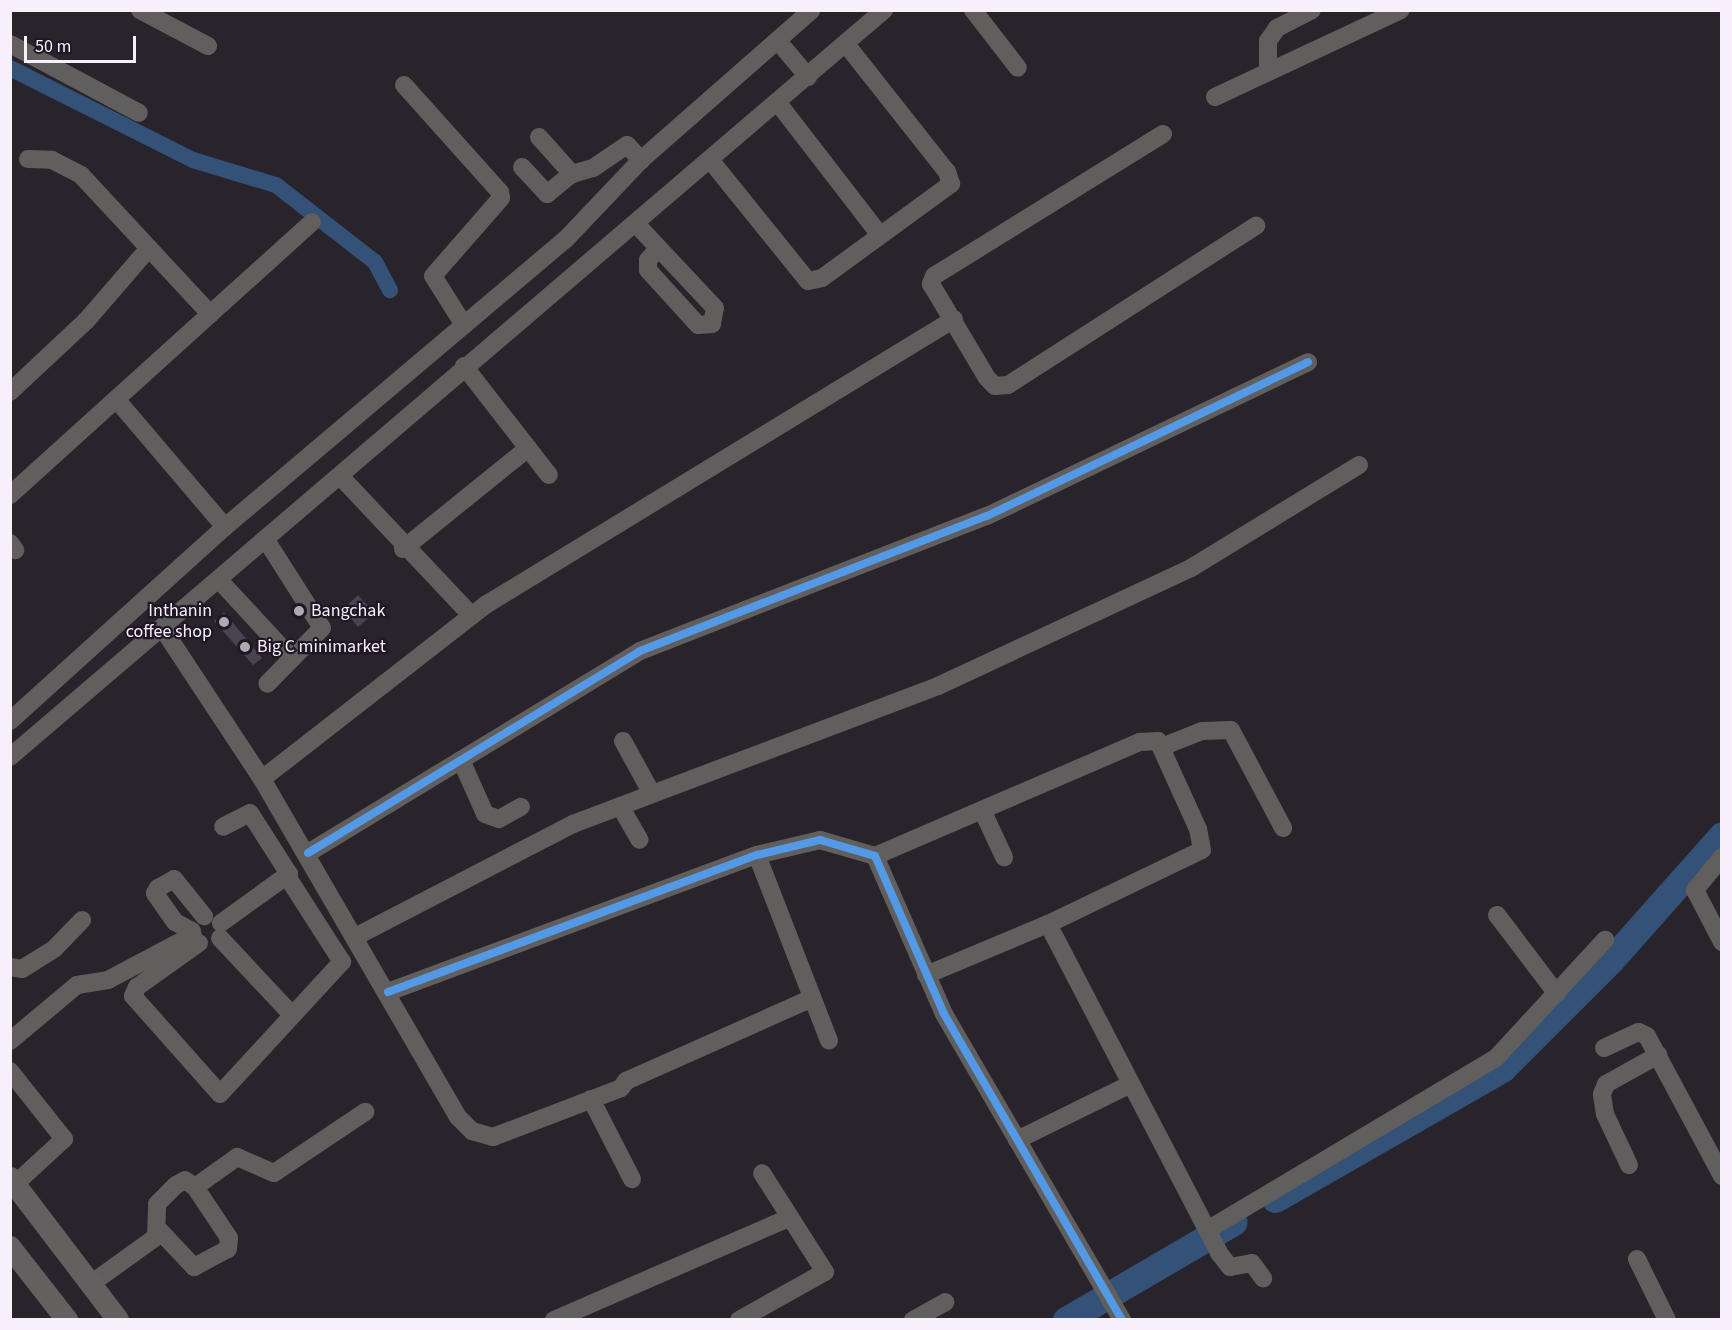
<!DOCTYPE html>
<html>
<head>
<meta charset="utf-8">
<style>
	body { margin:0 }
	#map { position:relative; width:1732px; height:1330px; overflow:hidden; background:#29242c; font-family:"Source Sans 3",sans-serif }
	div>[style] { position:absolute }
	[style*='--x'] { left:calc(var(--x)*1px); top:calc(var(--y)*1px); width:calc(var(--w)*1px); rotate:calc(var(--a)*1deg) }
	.canal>* { height:16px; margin:-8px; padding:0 8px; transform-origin:8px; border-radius:8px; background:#345178 }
	.river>* { height:27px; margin:-13.5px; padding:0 13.5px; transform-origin:13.5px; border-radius:13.5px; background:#345178 }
	.building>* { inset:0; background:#494451 }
	.minor>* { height:18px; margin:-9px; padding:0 9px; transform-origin:9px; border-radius:9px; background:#615e5e }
	.major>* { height:22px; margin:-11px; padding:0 11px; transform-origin:11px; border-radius:11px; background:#646060 }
	.cycleway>* { height:8px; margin:-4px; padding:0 4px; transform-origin:4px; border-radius:4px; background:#5399e6 }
	.dots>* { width:16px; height:16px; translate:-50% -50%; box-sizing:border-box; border:3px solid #201725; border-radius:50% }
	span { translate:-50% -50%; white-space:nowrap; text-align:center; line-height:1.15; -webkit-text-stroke:4.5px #201725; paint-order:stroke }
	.poi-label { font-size:18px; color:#f7f0fa }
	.left { translate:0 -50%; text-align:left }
	.right { translate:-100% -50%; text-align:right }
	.frame { position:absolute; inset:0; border:12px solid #f7f0fa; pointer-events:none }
	.scale { position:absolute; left:24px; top:36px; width:112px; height:27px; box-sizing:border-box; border:3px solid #f7f0fa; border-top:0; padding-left:8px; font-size:18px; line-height:21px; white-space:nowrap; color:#f7f0fa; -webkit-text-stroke:4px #201725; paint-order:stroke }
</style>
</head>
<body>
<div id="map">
	<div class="canal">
		<div style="--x:10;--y:68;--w:205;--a:26.7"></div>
		<div style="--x:193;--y:160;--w:87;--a:16.8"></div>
		<div style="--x:276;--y:185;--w:125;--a:37.9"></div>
		<div style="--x:375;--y:262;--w:32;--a:62"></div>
	</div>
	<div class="river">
		<div style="--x:1275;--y:1199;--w:262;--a:-29.8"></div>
		<div style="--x:1502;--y:1069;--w:154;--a:-45"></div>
		<div style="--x:1611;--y:960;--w:167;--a:-48.4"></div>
		<div style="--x:1066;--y:1320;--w:194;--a:-30.3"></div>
	</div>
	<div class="building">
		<div style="clip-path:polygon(358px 595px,374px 613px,358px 627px,343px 609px)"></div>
		<div style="clip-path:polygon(224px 612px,262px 658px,253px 665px,214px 621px)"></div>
	</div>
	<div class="minor">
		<div style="--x:140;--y:10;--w:77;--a:27.9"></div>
		<div style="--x:973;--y:10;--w:73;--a:52.2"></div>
		<div style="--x:778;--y:41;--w:47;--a:50.2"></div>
		<div style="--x:10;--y:44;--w:146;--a:28.1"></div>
		<div style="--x:1268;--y:69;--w:28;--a:-90"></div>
		<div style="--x:1268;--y:41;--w:16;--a:-55"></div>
		<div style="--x:1277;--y:28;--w:39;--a:-27"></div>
		<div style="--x:404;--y:85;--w:144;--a:48.1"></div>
		<div style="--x:500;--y:192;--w:6;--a:81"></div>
		<div style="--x:501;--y:198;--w:103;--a:131.1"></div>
		<div style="--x:433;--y:276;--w:58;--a:57.7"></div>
		<div style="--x:1215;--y:97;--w:205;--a:-25.1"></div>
		<div style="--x:778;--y:103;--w:167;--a:52.3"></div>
		<div style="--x:1163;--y:134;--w:269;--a:148.2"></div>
		<div style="--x:934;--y:276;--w:9;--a:111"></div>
		<div style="--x:931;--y:284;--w:109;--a:59.2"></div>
		<div style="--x:987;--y:378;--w:11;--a:45"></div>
		<div style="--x:995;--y:386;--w:13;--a:-4"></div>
		<div style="--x:1008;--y:385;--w:295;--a:-32.7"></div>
		<div style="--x:539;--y:137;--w:50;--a:48.3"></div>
		<div style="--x:572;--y:174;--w:22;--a:-16"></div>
		<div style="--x:593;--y:168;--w:41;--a:-34.1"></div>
		<div style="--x:627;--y:145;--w:21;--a:47"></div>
		<div style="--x:28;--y:159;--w:24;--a:2"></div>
		<div style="--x:52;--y:160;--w:33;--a:27"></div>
		<div style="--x:81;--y:175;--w:190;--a:47.1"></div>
		<div style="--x:711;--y:161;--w:154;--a:51.1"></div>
		<div style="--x:808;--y:281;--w:14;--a:-12"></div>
		<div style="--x:822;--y:278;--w:160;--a:-36.1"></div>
		<div style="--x:951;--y:184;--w:13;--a:-108"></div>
		<div style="--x:947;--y:172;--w:163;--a:-128.3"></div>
		<div style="--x:522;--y:167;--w:37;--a:47"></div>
		<div style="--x:547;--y:194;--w:32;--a:-39"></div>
		<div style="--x:638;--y:226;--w:112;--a:46.8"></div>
		<div style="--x:715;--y:308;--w:16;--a:101"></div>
		<div style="--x:712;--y:324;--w:14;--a:176"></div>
		<div style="--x:698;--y:325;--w:74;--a:-132.3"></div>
		<div style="--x:648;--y:270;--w:10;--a:-90"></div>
		<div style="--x:648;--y:260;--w:15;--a:-48"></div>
		<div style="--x:464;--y:366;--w:138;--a:52.1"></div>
		<div style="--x:10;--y:392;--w:104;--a:-43.1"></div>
		<div style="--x:86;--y:321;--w:96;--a:-49.2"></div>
		<div style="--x:116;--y:399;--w:168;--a:49.6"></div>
		<div style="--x:340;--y:476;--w:192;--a:46.7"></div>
		<div style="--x:10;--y:495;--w:407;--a:-42.1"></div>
		<div style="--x:266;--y:540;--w:104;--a:57.5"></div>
		<div style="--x:322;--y:628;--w:78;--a:134.5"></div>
		<div style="--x:10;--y:543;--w:9;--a:54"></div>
		<div style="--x:403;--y:549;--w:159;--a:-38.9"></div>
		<div style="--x:220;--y:581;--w:106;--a:47.3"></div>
		<div style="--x:163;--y:629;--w:180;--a:56.6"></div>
		<div style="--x:262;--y:779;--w:391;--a:59.9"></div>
		<div style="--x:458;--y:1117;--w:20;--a:45"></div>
		<div style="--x:472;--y:1131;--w:22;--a:16"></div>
		<div style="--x:493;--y:1137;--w:137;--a:-20.9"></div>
		<div style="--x:621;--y:1088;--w:9;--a:-54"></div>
		<div style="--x:626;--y:1081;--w:204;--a:-24"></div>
		<div style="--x:10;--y:721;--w:290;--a:-42.1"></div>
		<div style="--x:225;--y:527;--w:446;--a:-40.2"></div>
		<div style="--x:566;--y:239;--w:109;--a:-46.5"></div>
		<div style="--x:641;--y:160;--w:227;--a:-41.3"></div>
		<div style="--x:623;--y:741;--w:58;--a:61.2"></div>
		<div style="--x:1164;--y:746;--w:41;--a:-21.5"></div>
		<div style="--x:1202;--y:731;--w:29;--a:-2"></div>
		<div style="--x:1231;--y:730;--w:111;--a:62"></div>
		<div style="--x:10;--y:757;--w:1150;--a:-40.52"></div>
		<div style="--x:461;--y:760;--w:59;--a:66"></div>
		<div style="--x:485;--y:814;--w:15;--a:20"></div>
		<div style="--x:499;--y:819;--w:25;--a:-29"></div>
		<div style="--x:262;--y:779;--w:285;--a:-37.9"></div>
		<div style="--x:487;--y:604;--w:547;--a:-31.39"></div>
		<div style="--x:620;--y:806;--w:39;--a:60"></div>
		<div style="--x:983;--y:812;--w:50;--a:65"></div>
		<div style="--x:308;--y:853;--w:389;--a:-31.3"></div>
		<div style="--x:640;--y:651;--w:372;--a:-21.3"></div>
		<div style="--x:987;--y:516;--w:356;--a:-25.6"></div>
		<div style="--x:757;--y:855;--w:199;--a:68.8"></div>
		<div style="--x:875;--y:856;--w:288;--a:-23.3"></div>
		<div style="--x:1140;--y:742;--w:18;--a:-3"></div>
		<div style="--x:1158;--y:741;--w:97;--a:65.6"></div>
		<div style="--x:1198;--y:829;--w:21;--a:79"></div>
		<div style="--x:1202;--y:850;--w:171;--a:154.3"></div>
		<div style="--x:1722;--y:857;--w:43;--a:129.3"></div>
		<div style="--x:1695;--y:890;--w:59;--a:62.6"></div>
		<div style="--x:1497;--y:915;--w:99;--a:52.8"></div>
		<div style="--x:221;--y:923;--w:84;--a:-35.8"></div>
		<div style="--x:289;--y:874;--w:72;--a:-122.6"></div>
		<div style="--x:250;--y:813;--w:30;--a:153"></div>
		<div style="--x:192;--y:931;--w:19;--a:-152"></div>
		<div style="--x:175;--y:922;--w:35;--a:-125"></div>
		<div style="--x:155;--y:893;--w:6;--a:-59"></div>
		<div style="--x:158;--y:888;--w:18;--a:-29"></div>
		<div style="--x:174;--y:879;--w:48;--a:51"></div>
		<div style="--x:355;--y:937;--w:246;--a:-27.4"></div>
		<div style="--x:573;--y:824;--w:390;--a:-20.7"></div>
		<div style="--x:938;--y:686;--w:279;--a:-25"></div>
		<div style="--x:1191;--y:568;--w:197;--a:-31.5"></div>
		<div style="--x:220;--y:938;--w:105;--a:46.9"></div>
		<div style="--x:199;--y:943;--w:76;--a:144.6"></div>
		<div style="--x:137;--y:987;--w:10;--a:114"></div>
		<div style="--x:133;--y:996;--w:131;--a:48.4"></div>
		<div style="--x:220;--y:1094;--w:180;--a:-47.3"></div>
		<div style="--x:342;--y:962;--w:100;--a:-122.7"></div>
		<div style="--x:10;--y:967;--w:12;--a:9"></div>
		<div style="--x:22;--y:969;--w:39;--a:-32"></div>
		<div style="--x:55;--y:948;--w:39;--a:-46"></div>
		<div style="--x:926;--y:975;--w:132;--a:-22.7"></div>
		<div style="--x:1048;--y:924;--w:371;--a:62.5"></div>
		<div style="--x:1219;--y:1253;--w:18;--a:52"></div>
		<div style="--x:1230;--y:1267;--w:22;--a:-10"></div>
		<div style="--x:1252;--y:1263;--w:19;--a:54"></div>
		<div style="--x:388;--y:992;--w:394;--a:-20.4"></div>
		<div style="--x:757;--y:855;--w:65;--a:-13.4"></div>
		<div style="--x:820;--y:840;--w:57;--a:16.2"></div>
		<div style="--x:875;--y:856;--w:172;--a:66.4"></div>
		<div style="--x:944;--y:1014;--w:354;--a:59.8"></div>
		<div style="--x:10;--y:1041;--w:87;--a:-39.9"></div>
		<div style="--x:77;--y:985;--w:31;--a:-9"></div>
		<div style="--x:108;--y:980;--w:96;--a:-27.9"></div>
		<div style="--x:1604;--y:1048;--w:38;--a:-25"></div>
		<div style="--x:1639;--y:1032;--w:9;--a:27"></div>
		<div style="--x:1647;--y:1036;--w:159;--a:61.8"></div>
		<div style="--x:10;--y:1071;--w:87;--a:51.5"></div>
		<div style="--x:64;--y:1139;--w:67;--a:137.4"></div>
		<div style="--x:591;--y:1099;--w:90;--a:62.9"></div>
		<div style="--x:1017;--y:1140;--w:125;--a:-26.2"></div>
		<div style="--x:1629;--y:1165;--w:56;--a:-115.2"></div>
		<div style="--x:1605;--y:1114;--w:20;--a:-99"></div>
		<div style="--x:1602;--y:1094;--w:11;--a:-68"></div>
		<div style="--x:1606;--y:1084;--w:60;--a:-29.1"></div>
		<div style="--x:1209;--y:1229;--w:334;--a:-30.8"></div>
		<div style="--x:1496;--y:1058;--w:161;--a:-47.3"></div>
		<div style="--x:160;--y:1231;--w:50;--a:46.6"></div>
		<div style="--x:194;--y:1267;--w:38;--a:-28"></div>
		<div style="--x:228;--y:1249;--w:11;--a:-85"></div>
		<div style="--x:229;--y:1238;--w:61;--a:-123.7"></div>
		<div style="--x:1637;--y:1259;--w:68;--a:63.8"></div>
		<div style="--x:92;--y:1283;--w:79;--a:-35.7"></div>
		<div style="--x:156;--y:1237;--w:33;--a:-88"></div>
		<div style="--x:157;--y:1204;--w:27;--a:-45"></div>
		<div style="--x:176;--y:1185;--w:10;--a:-29"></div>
		<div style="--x:185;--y:1180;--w:12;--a:35"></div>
		<div style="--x:195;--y:1187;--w:52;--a:-35.5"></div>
		<div style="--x:237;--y:1157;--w:40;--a:23.4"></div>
		<div style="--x:274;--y:1173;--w:110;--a:-33.8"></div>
		<div style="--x:554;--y:1320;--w:256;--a:-23.5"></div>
		<div style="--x:739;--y:1320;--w:98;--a:-29.2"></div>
		<div style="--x:825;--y:1272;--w:117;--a:-122.5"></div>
		<div style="--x:913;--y:1320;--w:37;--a:-29"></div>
	</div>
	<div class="major">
		<div style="--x:10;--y:1178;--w:178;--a:52.7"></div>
		<div style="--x:10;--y:1247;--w:93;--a:52"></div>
	</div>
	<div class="cycleway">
		<div style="--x:308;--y:853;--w:389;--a:-31.3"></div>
		<div style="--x:640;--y:651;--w:372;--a:-21.3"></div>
		<div style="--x:987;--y:516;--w:356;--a:-25.6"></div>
		<div style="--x:388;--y:992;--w:394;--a:-20.4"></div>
		<div style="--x:757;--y:855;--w:65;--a:-13.4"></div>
		<div style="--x:820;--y:840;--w:57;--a:16.2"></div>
		<div style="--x:875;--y:856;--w:172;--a:66.4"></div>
		<div style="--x:944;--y:1014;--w:354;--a:59.8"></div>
	</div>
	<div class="dots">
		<div style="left:299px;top:611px;background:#afa9b2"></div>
		<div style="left:224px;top:622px;background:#afa9b2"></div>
		<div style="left:245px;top:647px;background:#afa9b2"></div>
	</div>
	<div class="poi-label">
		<span class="left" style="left:311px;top:611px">Bangchak</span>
		<span class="right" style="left:212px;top:622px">Inthanin<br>coffee shop</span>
		<span class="left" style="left:257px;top:647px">Big C minimarket</span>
	</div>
	<div class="frame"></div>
	<div class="scale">50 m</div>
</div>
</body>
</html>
